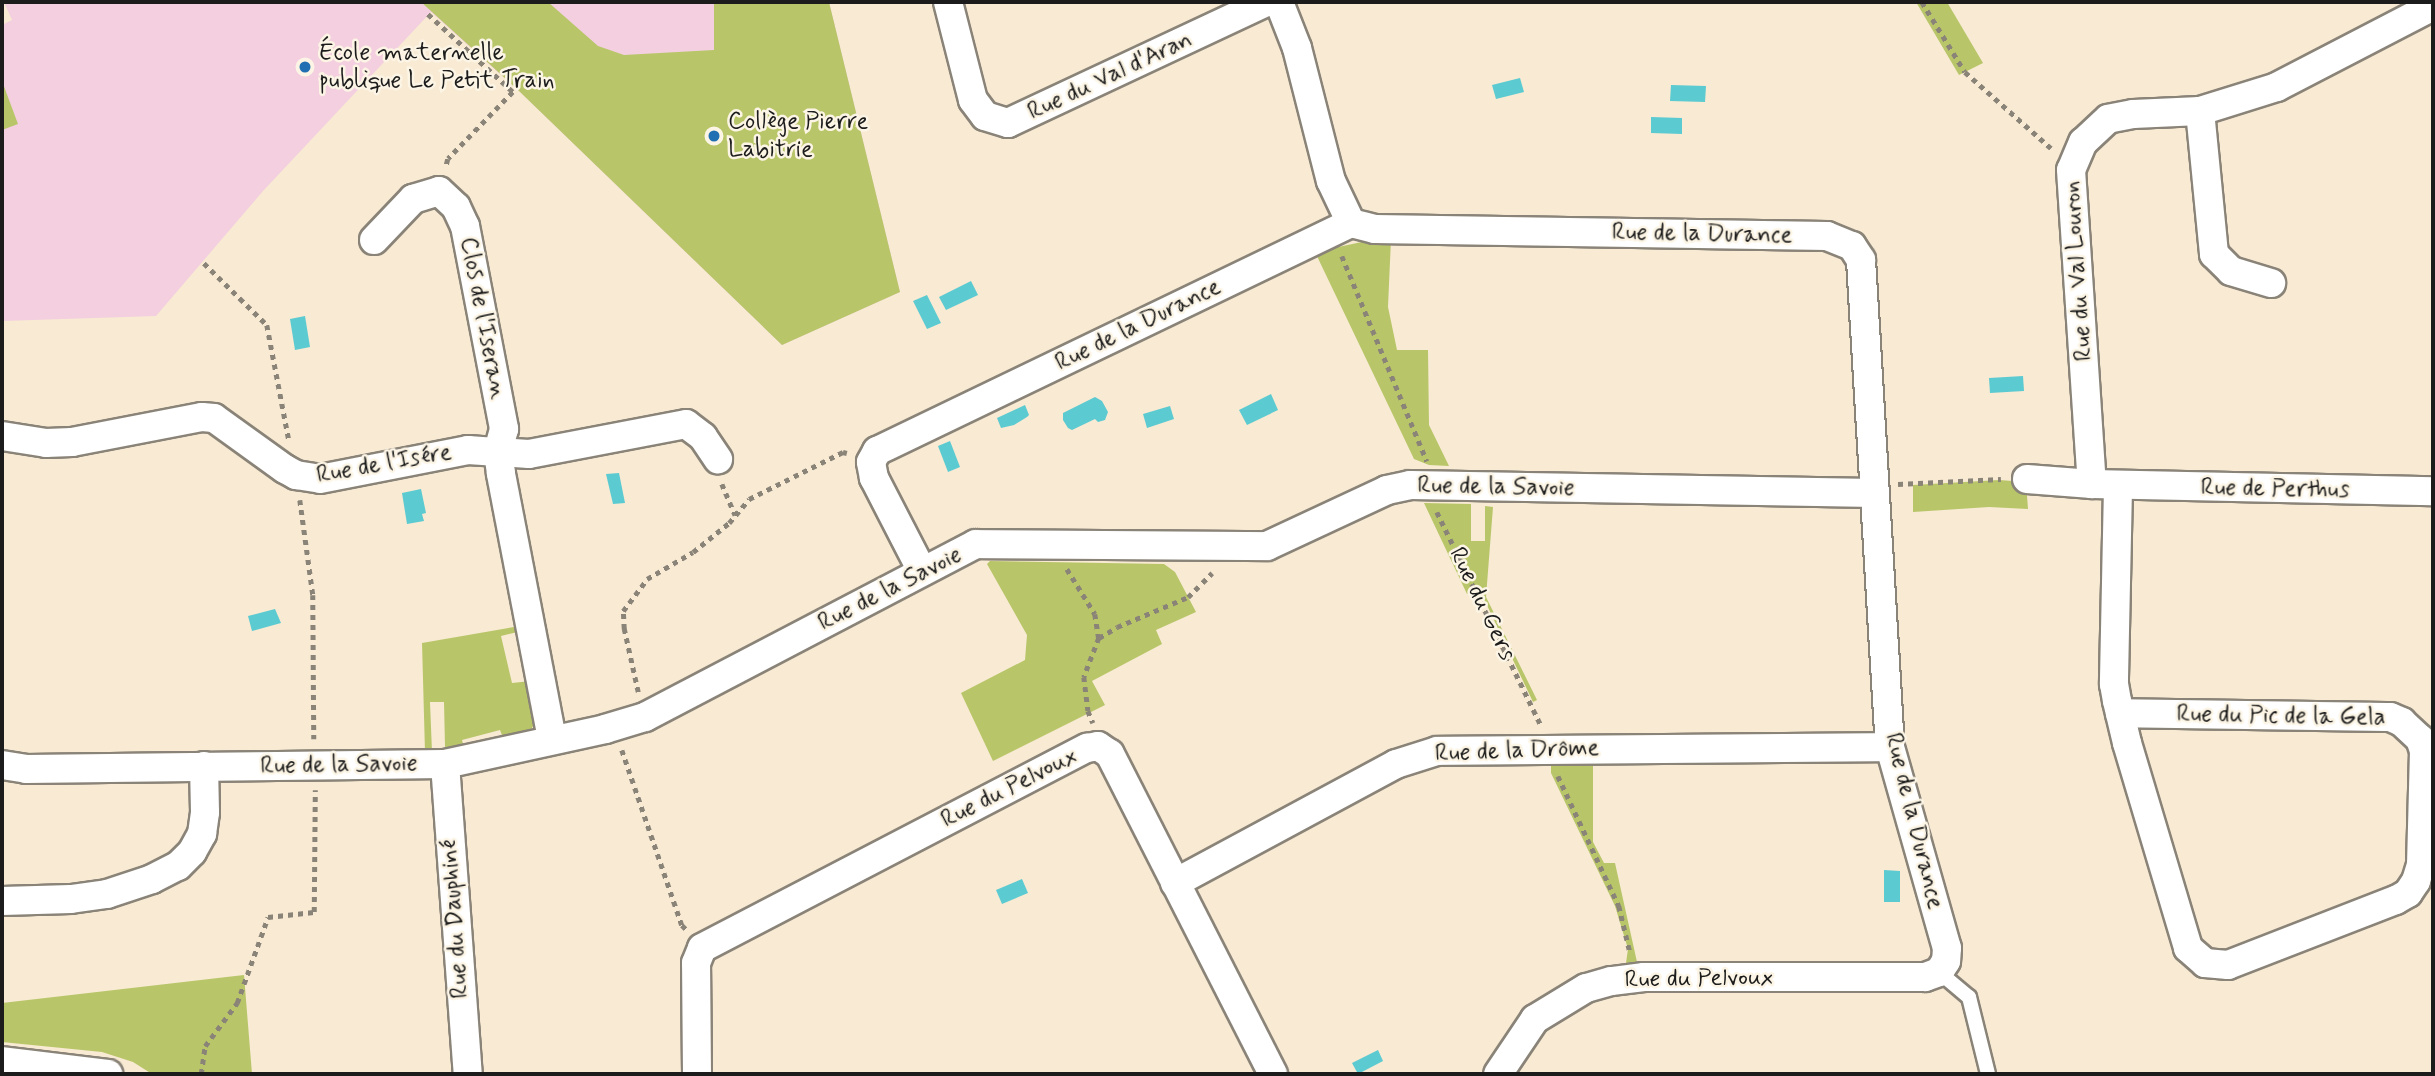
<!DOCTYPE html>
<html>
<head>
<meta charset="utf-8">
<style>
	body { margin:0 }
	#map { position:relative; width:2435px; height:1076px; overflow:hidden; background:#f8ead3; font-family:Mynerve,sans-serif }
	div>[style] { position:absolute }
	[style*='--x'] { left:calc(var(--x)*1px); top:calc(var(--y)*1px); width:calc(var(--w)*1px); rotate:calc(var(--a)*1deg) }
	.built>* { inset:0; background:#f3cfdf }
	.green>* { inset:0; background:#b8c669 }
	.water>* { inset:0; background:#5ccad1 }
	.path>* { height:4.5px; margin-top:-2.25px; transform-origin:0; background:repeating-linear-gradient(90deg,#8a8378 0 5px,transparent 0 10px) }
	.roads { filter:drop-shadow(2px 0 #8a8378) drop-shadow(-2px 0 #8a8378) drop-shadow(0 2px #8a8378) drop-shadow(0 -2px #8a8378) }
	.lane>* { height:14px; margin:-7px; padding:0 7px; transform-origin:7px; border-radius:7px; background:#fff }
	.street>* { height:28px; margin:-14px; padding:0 14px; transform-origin:14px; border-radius:14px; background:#fff }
	.dots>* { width:19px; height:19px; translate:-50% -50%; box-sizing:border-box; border:4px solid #fcf5e5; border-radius:50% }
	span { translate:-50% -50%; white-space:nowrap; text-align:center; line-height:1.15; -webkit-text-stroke:5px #fcf5e5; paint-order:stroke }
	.poi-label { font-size:24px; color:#1c1c1c }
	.left { translate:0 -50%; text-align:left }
	.street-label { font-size:24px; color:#1c1c1c }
	.frame { position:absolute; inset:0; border:4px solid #1c1c1c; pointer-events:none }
</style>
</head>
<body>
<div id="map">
	<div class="built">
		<div style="clip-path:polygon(4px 2px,829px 2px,900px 292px,782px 345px,519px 91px,431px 12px,263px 191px,156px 316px,2px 321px,2px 25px,12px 20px)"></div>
	</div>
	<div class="green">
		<div style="clip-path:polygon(421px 2px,548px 2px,598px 46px,624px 55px,714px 50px,714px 2px,829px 2px,900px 292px,782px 345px,519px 91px)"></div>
		<div style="clip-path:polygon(1916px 2px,1947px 2px,1983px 63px,1959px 75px)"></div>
		<div style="clip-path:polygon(2px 81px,18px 124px,2px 130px)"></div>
		<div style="clip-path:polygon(1391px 239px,1388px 307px,1397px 350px,1428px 350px,1429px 425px,1449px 466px,1429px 465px,1414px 459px,1315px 252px,1371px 240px)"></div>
		<div style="clip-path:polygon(1999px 480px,2026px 482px,2028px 509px,1989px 507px,1913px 512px,1913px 485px)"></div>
		<div style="clip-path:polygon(1424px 503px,1471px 504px,1471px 541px,1485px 541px,1485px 506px,1493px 507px,1486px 597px,1537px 700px,1533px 702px,1484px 599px,1476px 602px,1472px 592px,1467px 594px)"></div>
		<div style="clip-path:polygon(990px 561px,1164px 564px,1175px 572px,1196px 612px,1156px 630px,1162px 644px,1092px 681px,1105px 705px,993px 761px,961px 693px,1025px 660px,1027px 635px,987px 564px)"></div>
		<div style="clip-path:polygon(520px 626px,522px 631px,501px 636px,512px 683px,531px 681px,535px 724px,531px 729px,503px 738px,500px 730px,462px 740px,464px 748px,449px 750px,445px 747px,444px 702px,430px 702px,432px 752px,425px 752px,422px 643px)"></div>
		<div style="clip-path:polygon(1551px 764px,1593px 766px,1593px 842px,1604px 863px,1615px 863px,1637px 962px,1626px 963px,1628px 949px,1615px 906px,1551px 773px)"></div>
		<div style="clip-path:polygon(244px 975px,252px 1074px,152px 1074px,133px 1062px,102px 1052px,2px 1042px,2px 1003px)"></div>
	</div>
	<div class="water">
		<div style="clip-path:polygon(1520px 78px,1524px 92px,1496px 99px,1492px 85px)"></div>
		<div style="clip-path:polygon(1671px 85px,1706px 86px,1705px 102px,1670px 101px)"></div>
		<div style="clip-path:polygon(1651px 117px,1682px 118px,1682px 134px,1651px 133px)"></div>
		<div style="clip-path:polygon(971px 281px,978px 295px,946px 310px,939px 297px)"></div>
		<div style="clip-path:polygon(927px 295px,941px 323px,927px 329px,913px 301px)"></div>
		<div style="clip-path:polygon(305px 316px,310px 347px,295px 350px,290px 319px)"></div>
		<div style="clip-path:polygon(2023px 376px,2024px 391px,1990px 393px,1989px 378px)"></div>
		<div style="clip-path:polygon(1271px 394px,1278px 410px,1247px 425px,1239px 410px)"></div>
		<div style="clip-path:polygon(1095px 397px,1102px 401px,1108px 412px,1105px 420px,1098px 422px,1095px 419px,1072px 430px,1068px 428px,1063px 420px,1063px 413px)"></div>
		<div style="clip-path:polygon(1025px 405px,1029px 415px,1027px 417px,1014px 425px,1001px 428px,997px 418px)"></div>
		<div style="clip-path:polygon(1170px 406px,1174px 419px,1147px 428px,1143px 414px)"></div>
		<div style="clip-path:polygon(950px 441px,960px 467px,948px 472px,938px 446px)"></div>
		<div style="clip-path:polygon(619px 473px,625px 503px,613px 504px,606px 474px)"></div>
		<div style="clip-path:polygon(421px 489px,426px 513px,422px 514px,424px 521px,407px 524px,402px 493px)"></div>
		<div style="clip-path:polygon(275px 609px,281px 623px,252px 631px,248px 616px)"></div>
		<div style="clip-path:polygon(1884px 870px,1900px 871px,1900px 902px,1884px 902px)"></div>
		<div style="clip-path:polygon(1022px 879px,1028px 893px,1002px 904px,996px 890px)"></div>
		<div style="clip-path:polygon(1378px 1050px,1383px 1061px,1358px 1074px,1352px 1063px)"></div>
	</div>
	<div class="path">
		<div style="--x:1922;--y:2;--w:82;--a:58.4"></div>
		<div style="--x:1965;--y:72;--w:115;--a:41.5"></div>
		<div style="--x:428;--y:14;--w:115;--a:42.5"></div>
		<div style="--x:513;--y:92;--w:93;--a:134.1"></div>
		<div style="--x:448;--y:159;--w:8;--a:104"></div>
		<div style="--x:1342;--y:256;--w:222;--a:67.5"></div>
		<div style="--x:204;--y:263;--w:88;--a:44.5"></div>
		<div style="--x:267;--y:325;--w:117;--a:79.2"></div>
		<div style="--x:722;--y:484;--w:34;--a:67"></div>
		<div style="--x:1898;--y:484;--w:103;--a:-2.8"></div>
		<div style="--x:300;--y:500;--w:96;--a:82.2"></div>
		<div style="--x:313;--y:595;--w:144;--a:89.6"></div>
		<div style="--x:1437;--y:512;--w:237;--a:64"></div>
		<div style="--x:1067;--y:569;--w:53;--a:58.1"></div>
		<div style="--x:1095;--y:614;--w:24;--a:81"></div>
		<div style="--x:1099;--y:638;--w:42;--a:111"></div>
		<div style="--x:1084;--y:677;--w:34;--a:83"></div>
		<div style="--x:1088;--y:711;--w:13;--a:67"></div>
		<div style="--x:1099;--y:638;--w:21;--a:-31"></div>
		<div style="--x:1117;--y:627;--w:77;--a:-22.9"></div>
		<div style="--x:1188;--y:597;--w:34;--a:-45"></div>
		<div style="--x:638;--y:692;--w:65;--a:-102.5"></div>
		<div style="--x:624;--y:629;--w:18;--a:-93"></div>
		<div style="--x:623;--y:611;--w:40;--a:-53"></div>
		<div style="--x:647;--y:579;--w:53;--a:-30.4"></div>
		<div style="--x:693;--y:552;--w:46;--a:-38.9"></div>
		<div style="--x:729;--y:523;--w:31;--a:-50"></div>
		<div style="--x:749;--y:499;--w:105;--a:-26.6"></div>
		<div style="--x:843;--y:452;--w:4;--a:14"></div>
		<div style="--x:622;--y:750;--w:185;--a:71.1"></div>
		<div style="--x:682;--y:925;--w:6;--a:45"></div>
		<div style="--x:1558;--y:776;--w:144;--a:64.9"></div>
		<div style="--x:1619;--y:906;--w:47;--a:76.6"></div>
		<div style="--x:201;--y:1074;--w:28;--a:-82"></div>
		<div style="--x:205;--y:1046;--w:54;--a:-53.3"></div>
		<div style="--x:237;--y:1003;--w:91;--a:-70.2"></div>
		<div style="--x:268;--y:917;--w:46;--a:-6.2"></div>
		<div style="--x:314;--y:912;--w:122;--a:-89.5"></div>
	</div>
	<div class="roads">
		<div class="lane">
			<div style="--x:1939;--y:972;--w:39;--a:40"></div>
			<div style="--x:1969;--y:997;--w:79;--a:76.1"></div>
		</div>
		<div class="street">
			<div style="--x:948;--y:2;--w:101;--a:75.7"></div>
			<div style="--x:973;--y:100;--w:20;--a:53"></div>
			<div style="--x:985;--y:116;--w:24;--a:17"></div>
			<div style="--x:1008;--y:123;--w:285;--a:-25.1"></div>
			<div style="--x:1279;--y:2;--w:49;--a:68.6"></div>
			<div style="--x:1297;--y:48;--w:137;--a:75.7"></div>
			<div style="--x:1331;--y:181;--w:47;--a:64.5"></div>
			<div style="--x:2433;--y:6;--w:176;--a:152.6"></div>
			<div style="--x:2277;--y:87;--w:81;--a:162.7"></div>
			<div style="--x:2200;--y:111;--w:67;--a:177.4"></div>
			<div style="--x:2133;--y:114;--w:25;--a:169"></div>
			<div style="--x:2108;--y:119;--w:34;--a:137"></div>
			<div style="--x:2083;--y:142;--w:30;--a:113"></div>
			<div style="--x:2071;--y:170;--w:315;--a:86.2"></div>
			<div style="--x:2092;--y:484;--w:341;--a:1.2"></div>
			<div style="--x:2200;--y:111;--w:144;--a:84.4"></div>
			<div style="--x:2214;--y:254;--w:24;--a:45"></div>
			<div style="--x:2231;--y:271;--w:42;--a:16.7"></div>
			<div style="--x:374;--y:240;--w:57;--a:-46.4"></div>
			<div style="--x:413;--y:199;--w:27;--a:-17"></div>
			<div style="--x:439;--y:191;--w:23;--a:43"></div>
			<div style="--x:456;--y:207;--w:21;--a:65"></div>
			<div style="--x:465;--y:226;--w:207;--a:79.1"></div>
			<div style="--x:504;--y:429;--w:24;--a:105"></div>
			<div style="--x:498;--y:452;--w:22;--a:82"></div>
			<div style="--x:501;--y:474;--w:269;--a:79.1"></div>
			<div style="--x:2;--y:436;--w:45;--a:9"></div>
			<div style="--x:46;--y:443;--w:26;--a:-2"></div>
			<div style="--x:72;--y:442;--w:132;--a:-10.9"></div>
			<div style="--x:202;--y:417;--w:12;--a:5"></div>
			<div style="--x:214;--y:418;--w:87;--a:35.7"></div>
			<div style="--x:285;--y:469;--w:13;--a:29"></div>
			<div style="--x:296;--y:475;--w:24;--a:9"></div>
			<div style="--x:320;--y:479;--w:151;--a:-11.1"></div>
			<div style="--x:468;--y:450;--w:61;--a:3.8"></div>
			<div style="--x:529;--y:454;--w:160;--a:-10.8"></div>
			<div style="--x:686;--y:424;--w:21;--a:37"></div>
			<div style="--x:703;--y:437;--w:27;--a:56"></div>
			<div style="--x:2027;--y:479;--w:65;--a:4.4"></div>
			<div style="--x:2118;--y:487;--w:197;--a:91.2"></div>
			<div style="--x:2114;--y:684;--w:17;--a:80"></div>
			<div style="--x:2117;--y:701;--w:43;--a:76.6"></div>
			<div style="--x:2127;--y:743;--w:214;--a:73.4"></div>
			<div style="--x:2188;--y:948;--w:23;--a:41"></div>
			<div style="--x:2205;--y:963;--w:23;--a:5"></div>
			<div style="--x:2228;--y:965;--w:180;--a:-21.2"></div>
			<div style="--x:2396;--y:900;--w:14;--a:-30"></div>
			<div style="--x:2408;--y:893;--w:14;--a:-56"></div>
			<div style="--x:2416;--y:881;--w:17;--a:-73"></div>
			<div style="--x:2421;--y:865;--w:114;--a:-88.5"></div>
			<div style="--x:2424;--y:751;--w:13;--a:-108"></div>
			<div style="--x:2420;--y:739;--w:25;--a:-137"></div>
			<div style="--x:2402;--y:722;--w:13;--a:-157"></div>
			<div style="--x:2390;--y:717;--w:270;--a:-179.2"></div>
			<div style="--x:922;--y:571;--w:105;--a:-117.3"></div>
			<div style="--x:874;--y:478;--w:16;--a:-101"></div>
			<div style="--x:871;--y:462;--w:13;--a:-61"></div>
			<div style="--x:877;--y:451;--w:526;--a:-25.69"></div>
			<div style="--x:1351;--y:223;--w:25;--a:14"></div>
			<div style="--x:1375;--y:229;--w:452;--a:0.9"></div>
			<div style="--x:1827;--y:236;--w:27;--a:22"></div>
			<div style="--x:1852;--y:246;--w:17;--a:57"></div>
			<div style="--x:1861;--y:260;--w:488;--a:86.6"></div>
			<div style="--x:1890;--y:747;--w:209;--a:74.2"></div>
			<div style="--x:1947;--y:948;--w:13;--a:94"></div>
			<div style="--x:1946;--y:961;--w:13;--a:122"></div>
			<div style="--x:1939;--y:972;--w:15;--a:160"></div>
			<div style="--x:1925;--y:977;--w:281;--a:180"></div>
			<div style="--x:1644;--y:977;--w:33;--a:173"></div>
			<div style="--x:1611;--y:981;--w:26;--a:164"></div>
			<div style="--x:1586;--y:988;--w:60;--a:148.7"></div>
			<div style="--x:1535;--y:1019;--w:66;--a:123.9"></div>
			<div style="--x:445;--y:764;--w:311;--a:85.8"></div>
			<div style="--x:2;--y:765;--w:24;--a:9"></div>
			<div style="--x:26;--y:769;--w:419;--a:-0.7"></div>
			<div style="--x:445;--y:764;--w:164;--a:-12.3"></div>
			<div style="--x:605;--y:729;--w:42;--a:-16.7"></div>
			<div style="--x:645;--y:717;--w:373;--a:-27.6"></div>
			<div style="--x:976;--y:544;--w:291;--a:0.4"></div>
			<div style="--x:1267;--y:546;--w:132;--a:-25"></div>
			<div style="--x:1387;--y:490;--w:24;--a:-12"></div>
			<div style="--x:1410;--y:485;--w:465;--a:1"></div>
			<div style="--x:1175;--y:883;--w:251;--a:-28.3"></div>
			<div style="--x:1396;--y:764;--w:43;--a:-17.6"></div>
			<div style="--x:1437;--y:751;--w:453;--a:-0.5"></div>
			<div style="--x:2;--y:901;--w:69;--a:-1.7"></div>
			<div style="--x:71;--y:899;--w:36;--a:-8"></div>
			<div style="--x:107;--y:894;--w:47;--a:-18.4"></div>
			<div style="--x:152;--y:879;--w:29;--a:-27"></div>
			<div style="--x:178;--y:866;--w:20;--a:-45"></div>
			<div style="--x:192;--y:852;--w:21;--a:-61"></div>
			<div style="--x:202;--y:834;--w:22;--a:-82"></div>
			<div style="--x:205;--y:812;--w:46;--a:-91.2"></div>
			<div style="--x:2;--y:1061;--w:107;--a:7"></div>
			<div style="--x:697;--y:1074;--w:111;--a:-90.5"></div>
			<div style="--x:696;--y:963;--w:16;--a:-68"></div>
			<div style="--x:702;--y:948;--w:434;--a:-27.5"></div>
			<div style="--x:1087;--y:748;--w:11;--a:-10"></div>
			<div style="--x:1098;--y:746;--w:14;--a:34"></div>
			<div style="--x:1110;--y:754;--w:359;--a:63"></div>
		</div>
	</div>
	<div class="dots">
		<div style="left:305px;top:67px;background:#1f6fb2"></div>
		<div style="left:714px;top:136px;background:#1f6fb2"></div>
	</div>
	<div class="poi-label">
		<span class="left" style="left:319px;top:67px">École maternelle<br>publique Le Petit Train</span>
		<span class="left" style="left:728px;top:136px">Collège Pierre<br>Labitrie</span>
	</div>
	<div class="street-label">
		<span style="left:1110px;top:76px;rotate:-25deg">Rue du Val d'Aran</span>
		<span style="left:1702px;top:234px;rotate:1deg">Rue de la Durance</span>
		<span style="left:2078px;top:271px;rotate:-94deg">Rue du Val Louron</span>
		<span style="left:483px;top:318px;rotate:79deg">Clos de l'Iseran</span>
		<span style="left:1138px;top:325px;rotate:-26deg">Rue de la Durance</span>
		<span style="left:384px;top:464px;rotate:-10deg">Rue de l'Isére</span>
		<span style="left:1496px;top:487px;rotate:1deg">Rue de la Savoie</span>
		<span style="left:2275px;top:489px;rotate:1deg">Rue de Perthus</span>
		<span style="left:890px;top:589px;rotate:-27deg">Rue de la Savoie</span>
		<span style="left:1482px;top:604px;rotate:64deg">Rue du Gers</span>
		<span style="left:2281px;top:716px;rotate:1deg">Rue du Pic de la Gela</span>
		<span style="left:1517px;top:751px;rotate:-2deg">Rue de la Drôme</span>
		<span style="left:339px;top:765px;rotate:-1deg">Rue de la Savoie</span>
		<span style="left:1009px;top:788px;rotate:-27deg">Rue du Pelvoux</span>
		<span style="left:1914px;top:821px;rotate:76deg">Rue de la Durance</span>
		<span style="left:455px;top:919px;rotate:-94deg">Rue du Dauphiné</span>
		<span style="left:1699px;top:979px;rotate:-1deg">Rue du Pelvoux</span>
	</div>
	<div class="frame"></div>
</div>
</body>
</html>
